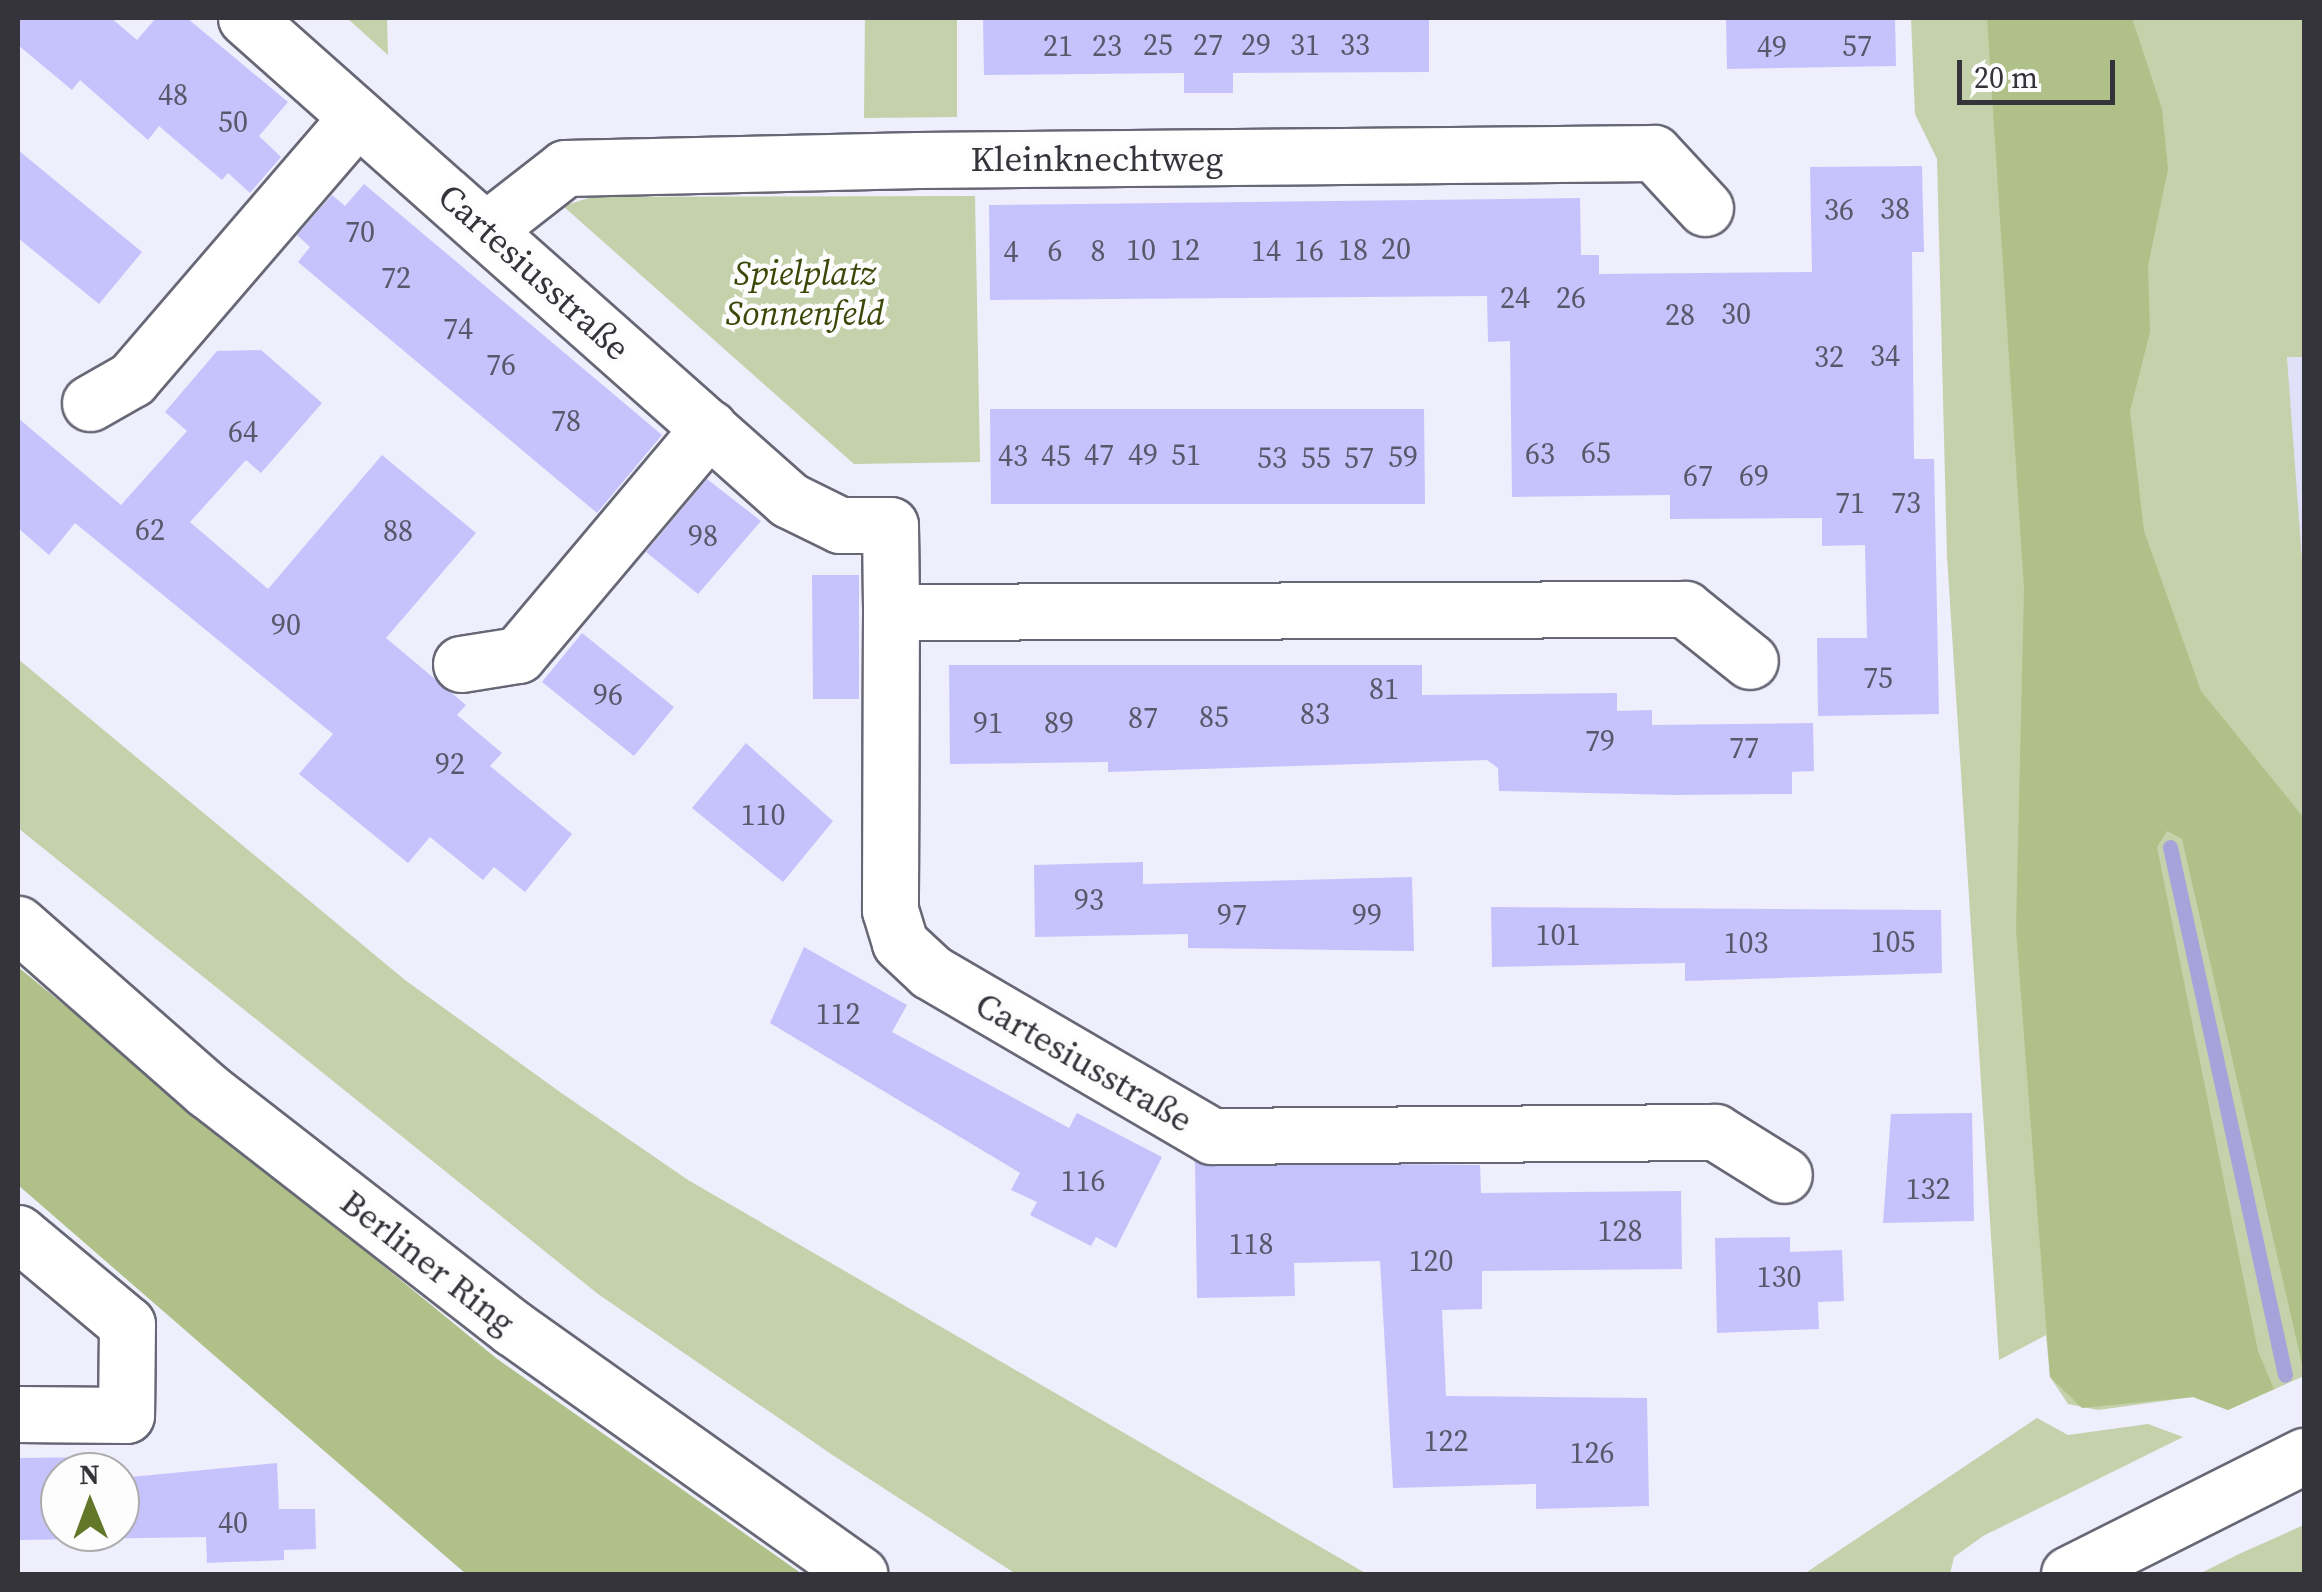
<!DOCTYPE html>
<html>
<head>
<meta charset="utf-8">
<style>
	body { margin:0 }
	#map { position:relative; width:2322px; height:1592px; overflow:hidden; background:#eeeefc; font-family:"Source Serif 4",serif }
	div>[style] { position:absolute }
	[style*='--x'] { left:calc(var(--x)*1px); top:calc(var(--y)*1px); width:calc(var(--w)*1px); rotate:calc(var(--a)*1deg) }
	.built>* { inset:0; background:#e1e0f9 }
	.green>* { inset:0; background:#c4d1aa }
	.forest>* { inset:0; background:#afc188 }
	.stream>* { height:15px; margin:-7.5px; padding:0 7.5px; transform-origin:7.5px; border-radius:7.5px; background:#a6a3da }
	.building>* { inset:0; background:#c6c3fc }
	.roads { filter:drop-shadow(2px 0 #676776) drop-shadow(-2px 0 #676776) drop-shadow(0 2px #676776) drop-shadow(0 -2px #676776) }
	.minor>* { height:55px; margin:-27.5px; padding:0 27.5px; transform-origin:27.5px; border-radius:27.5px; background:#fff }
	.major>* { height:55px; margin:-27.5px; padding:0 27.5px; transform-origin:27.5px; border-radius:27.5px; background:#fff }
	span { translate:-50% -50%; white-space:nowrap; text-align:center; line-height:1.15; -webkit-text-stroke:9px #fdfdfd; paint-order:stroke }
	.number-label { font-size:30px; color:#59586b }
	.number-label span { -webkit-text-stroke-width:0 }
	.street-label { font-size:35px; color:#35343b }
	.park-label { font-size:35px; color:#394806; font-style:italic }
	.frame { position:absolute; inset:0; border:20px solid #35343b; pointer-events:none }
	.north { position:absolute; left:40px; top:1452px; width:100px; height:100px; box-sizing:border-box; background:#fdfdfd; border:2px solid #adadaf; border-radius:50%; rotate:359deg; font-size:28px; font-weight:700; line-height:40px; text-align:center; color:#35343b }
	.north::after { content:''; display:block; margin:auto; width:35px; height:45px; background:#627728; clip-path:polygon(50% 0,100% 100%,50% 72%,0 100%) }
	.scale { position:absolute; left:1957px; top:60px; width:158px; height:45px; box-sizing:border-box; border:5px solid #35343b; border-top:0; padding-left:12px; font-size:30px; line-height:35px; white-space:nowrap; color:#35343b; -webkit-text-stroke:8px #fdfdfd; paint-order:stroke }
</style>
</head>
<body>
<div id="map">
	<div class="built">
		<div style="clip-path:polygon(2287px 356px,2304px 357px,2304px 588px,2301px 583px)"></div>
	</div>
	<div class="green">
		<div style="clip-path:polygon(347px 18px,387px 18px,388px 55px)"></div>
		<div style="clip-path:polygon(865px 18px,957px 18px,957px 117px,864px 118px)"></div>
		<div style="clip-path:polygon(1911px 18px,2304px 18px,2304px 357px,2287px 357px,2304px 588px,2304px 1376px,2228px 1410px,2193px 1397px,2098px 1410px,2068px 1404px,2050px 1377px,2046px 1335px,1999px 1360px,1947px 557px,1937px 159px,1915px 114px)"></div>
		<div style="clip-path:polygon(975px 196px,980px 462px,854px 464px,563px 206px,592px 197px)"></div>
		<div style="clip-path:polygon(18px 659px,405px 980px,560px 1092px,688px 1180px,1367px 1574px,1016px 1574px,834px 1456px,598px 1294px,18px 828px)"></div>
		<div style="clip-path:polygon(2037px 1418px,2068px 1435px,2148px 1424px,2183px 1437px,1983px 1536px,1954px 1557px,1950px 1574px,1804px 1574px)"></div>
		<div style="clip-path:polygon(2304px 1525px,2304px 1574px,2199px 1574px,2239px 1554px)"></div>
	</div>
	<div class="forest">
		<div style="clip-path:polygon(1987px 18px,2132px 18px,2162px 109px,2168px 169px,2148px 266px,2150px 332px,2130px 411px,2144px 531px,2201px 691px,2304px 818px,2304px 1373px,2182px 839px,2167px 831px,2157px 847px,2258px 1351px,2274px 1389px,2228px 1410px,2193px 1397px,2082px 1408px,2050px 1377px,2016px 930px,2024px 589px)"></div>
		<div style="clip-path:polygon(18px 967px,496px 1358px,802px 1574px,466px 1574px,18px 1185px)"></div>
	</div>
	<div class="stream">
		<div style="--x:2170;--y:847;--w:540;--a:77.71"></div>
	</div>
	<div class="building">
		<div style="clip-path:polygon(18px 18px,111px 18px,137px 40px,156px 18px,187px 18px,288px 102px,259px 136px,281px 157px,250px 193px,228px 173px,222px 180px,159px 126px,148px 140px,80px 80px,72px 90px,18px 45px)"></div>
		<div style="clip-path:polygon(983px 18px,1429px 18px,1429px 72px,1233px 73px,1233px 93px,1184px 93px,1184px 73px,984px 75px)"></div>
		<div style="clip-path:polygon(1726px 18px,1895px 18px,1896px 66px,1727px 69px)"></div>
		<div style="clip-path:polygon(18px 150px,142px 252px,99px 304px,18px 238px)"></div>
		<div style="clip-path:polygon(1922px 166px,1924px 252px,1912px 252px,1914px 459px,1934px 459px,1939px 714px,1818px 716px,1817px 638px,1867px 638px,1865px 545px,1822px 546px,1822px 518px,1670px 519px,1670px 495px,1512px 497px,1510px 341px,1488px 342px,1487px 296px,990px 300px,989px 205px,1580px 198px,1581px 255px,1599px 255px,1599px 274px,1812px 272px,1810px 167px)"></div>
		<div style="clip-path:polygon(364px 184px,662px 435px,597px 513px,298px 262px,310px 247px,297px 235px,332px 195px,345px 206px)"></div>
		<div style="clip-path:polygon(261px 350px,322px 403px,261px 473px,246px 460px,190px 522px,268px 589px,382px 455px,476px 533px,386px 638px,466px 705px,457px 715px,502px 753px,490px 766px,572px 834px,525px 892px,494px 867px,483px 880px,430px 837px,408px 863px,299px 774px,333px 734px,75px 523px,49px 555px,18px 528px,18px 418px,121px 505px,187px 431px,165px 412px,217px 351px)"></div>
		<div style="clip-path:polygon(990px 409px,1424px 409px,1425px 504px,991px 504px)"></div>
		<div style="clip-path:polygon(707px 479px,761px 521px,698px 594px,646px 552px)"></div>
		<div style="clip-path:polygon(812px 575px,859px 575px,859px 699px,813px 699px)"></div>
		<div style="clip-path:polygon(582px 633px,674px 707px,634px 756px,542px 682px)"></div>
		<div style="clip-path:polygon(949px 665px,1422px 665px,1422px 695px,1617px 693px,1617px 711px,1652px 710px,1652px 725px,1813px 723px,1814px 771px,1792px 772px,1792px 794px,1675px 795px,1499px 791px,1498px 768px,1487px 760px,1108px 772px,1108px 762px,950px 764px)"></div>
		<div style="clip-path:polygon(746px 743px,833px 821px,783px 882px,692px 808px)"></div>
		<div style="clip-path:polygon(1143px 862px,1143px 884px,1412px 877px,1414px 951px,1188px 948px,1188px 934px,1035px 937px,1034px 865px)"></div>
		<div style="clip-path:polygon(1491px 907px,1941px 910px,1942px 973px,1685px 981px,1685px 963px,1492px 967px)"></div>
		<div style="clip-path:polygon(804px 947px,907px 1005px,892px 1032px,1069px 1128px,1077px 1113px,1162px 1157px,1116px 1248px,1096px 1237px,1091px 1246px,1030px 1215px,1037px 1202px,1011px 1190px,1020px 1173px,770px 1023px)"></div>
		<div style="clip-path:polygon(1972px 1113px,1974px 1221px,1883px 1223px,1891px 1114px)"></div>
		<div style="clip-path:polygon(1195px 1162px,1480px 1165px,1481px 1193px,1681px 1191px,1682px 1269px,1482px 1271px,1482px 1309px,1442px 1310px,1446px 1396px,1647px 1398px,1649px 1506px,1536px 1509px,1536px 1484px,1393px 1488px,1380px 1261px,1294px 1263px,1295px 1296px,1197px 1298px)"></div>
		<div style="clip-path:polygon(1790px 1237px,1790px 1252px,1842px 1250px,1844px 1301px,1818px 1302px,1819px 1329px,1717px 1333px,1715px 1238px)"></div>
		<div style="clip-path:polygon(105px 1457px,105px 1472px,60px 1472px,60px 1532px,120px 1532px,120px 1478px,277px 1463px,279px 1509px,315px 1509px,316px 1549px,284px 1550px,284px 1560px,207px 1563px,206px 1537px,18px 1540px,18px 1458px)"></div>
	</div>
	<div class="roads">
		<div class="minor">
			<div style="--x:246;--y:18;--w:726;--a:41.59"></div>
			<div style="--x:789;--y:500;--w:57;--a:26.1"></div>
			<div style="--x:840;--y:525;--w:50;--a:0"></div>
			<div style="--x:890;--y:525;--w:87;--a:89.3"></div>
			<div style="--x:891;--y:612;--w:794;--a:-0.22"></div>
			<div style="--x:1685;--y:609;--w:83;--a:38.7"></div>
			<div style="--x:487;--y:229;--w:99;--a:-38"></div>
			<div style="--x:565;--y:168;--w:353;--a:-1.3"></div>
			<div style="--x:918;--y:160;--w:736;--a:-0.54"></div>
			<div style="--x:1654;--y:153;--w:75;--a:47.2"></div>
			<div style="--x:90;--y:403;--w:48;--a:-29.7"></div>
			<div style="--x:132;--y:379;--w:345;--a:-49.3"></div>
			<div style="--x:891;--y:612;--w:298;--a:90.2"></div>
			<div style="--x:890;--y:910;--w:34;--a:73"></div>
			<div style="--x:900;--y:943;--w:42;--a:43.1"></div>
			<div style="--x:931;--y:972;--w:325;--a:30.3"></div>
			<div style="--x:1212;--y:1136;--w:503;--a:-0.46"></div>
			<div style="--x:1715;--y:1132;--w:81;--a:31.9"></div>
			<div style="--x:461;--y:664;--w:58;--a:-9"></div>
			<div style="--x:518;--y:655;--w:297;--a:-49.9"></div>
			<div style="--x:18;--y:1233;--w:142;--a:39.9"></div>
			<div style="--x:127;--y:1324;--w:91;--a:90.6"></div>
			<div style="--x:126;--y:1415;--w:108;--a:-179.5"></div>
			<div style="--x:2069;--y:1574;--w:263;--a:-26.7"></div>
		</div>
		<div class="major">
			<div style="--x:18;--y:924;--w:252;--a:41.3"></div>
			<div style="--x:207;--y:1090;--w:388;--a:37.9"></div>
			<div style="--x:513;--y:1328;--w:425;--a:35.4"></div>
		</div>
	</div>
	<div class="number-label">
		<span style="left:1158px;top:45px">25</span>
		<span style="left:1208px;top:45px">27</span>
		<span style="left:1256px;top:45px">29</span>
		<span style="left:1305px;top:45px">31</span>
		<span style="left:1355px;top:45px">33</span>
		<span style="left:1058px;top:46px">21</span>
		<span style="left:1107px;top:46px">23</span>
		<span style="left:1857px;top:46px">57</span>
		<span style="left:1772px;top:47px">49</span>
		<span style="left:173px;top:95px">48</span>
		<span style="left:233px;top:122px">50</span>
		<span style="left:1895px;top:209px">38</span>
		<span style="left:1839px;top:210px">36</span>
		<span style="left:360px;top:232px">70</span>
		<span style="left:1396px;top:249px">20</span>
		<span style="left:1141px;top:250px">10</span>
		<span style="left:1185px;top:250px">12</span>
		<span style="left:1353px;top:250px">18</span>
		<span style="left:1055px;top:251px">6</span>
		<span style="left:1098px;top:251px">8</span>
		<span style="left:1266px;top:251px">14</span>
		<span style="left:1309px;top:251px">16</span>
		<span style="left:1011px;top:252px">4</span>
		<span style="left:396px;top:278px">72</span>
		<span style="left:1515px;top:298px">24</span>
		<span style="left:1571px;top:298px">26</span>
		<span style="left:1736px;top:314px">30</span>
		<span style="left:1680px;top:315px">28</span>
		<span style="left:458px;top:329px">74</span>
		<span style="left:1885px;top:356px">34</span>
		<span style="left:1829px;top:357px">32</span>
		<span style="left:501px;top:365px">76</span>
		<span style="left:566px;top:421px">78</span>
		<span style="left:243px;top:432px">64</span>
		<span style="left:1596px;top:453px">65</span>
		<span style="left:1540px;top:454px">63</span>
		<span style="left:1099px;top:455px">47</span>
		<span style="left:1143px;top:455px">49</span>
		<span style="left:1186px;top:455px">51</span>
		<span style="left:1013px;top:456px">43</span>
		<span style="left:1056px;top:456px">45</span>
		<span style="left:1403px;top:457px">59</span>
		<span style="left:1272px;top:458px">53</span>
		<span style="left:1316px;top:458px">55</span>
		<span style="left:1359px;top:458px">57</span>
		<span style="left:1698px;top:476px">67</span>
		<span style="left:1754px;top:476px">69</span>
		<span style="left:1850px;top:503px">71</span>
		<span style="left:1906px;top:503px">73</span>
		<span style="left:150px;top:530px">62</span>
		<span style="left:398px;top:531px">88</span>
		<span style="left:703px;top:536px">98</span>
		<span style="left:286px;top:625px">90</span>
		<span style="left:1878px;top:678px">75</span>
		<span style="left:1384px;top:689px">81</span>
		<span style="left:608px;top:695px">96</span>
		<span style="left:1315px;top:714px">83</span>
		<span style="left:1214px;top:717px">85</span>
		<span style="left:1143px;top:718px">87</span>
		<span style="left:988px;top:723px">91</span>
		<span style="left:1059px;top:723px">89</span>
		<span style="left:1600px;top:741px">79</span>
		<span style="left:1744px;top:748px">77</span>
		<span style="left:450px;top:764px">92</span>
		<span style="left:763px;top:815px">110</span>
		<span style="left:1089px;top:900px">93</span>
		<span style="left:1232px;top:915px">97</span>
		<span style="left:1367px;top:915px">99</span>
		<span style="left:1558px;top:935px">101</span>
		<span style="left:1893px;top:942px">105</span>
		<span style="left:1746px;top:943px">103</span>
		<span style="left:838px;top:1014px">112</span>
		<span style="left:1083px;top:1181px">116</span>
		<span style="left:1928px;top:1189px">132</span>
		<span style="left:1620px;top:1231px">128</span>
		<span style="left:1251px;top:1244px">118</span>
		<span style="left:1431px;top:1261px">120</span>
		<span style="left:1779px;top:1277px">130</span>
		<span style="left:1446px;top:1441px">122</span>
		<span style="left:1592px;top:1453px">126</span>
		<span style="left:233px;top:1523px">40</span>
	</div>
	<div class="street-label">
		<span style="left:1097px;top:159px">Kleinknechtweg</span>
		<span style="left:534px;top:272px;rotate:42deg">Cartesiusstraße</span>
		<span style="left:1084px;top:1062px;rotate:30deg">Cartesiusstraße</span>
		<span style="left:428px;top:1262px;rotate:38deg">Berliner Ring</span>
	</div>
	<div class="park-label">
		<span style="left:805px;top:293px">Spielplatz<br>Sonnenfeld</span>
	</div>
	<div class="frame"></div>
	<div class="north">N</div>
	<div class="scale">20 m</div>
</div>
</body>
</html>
